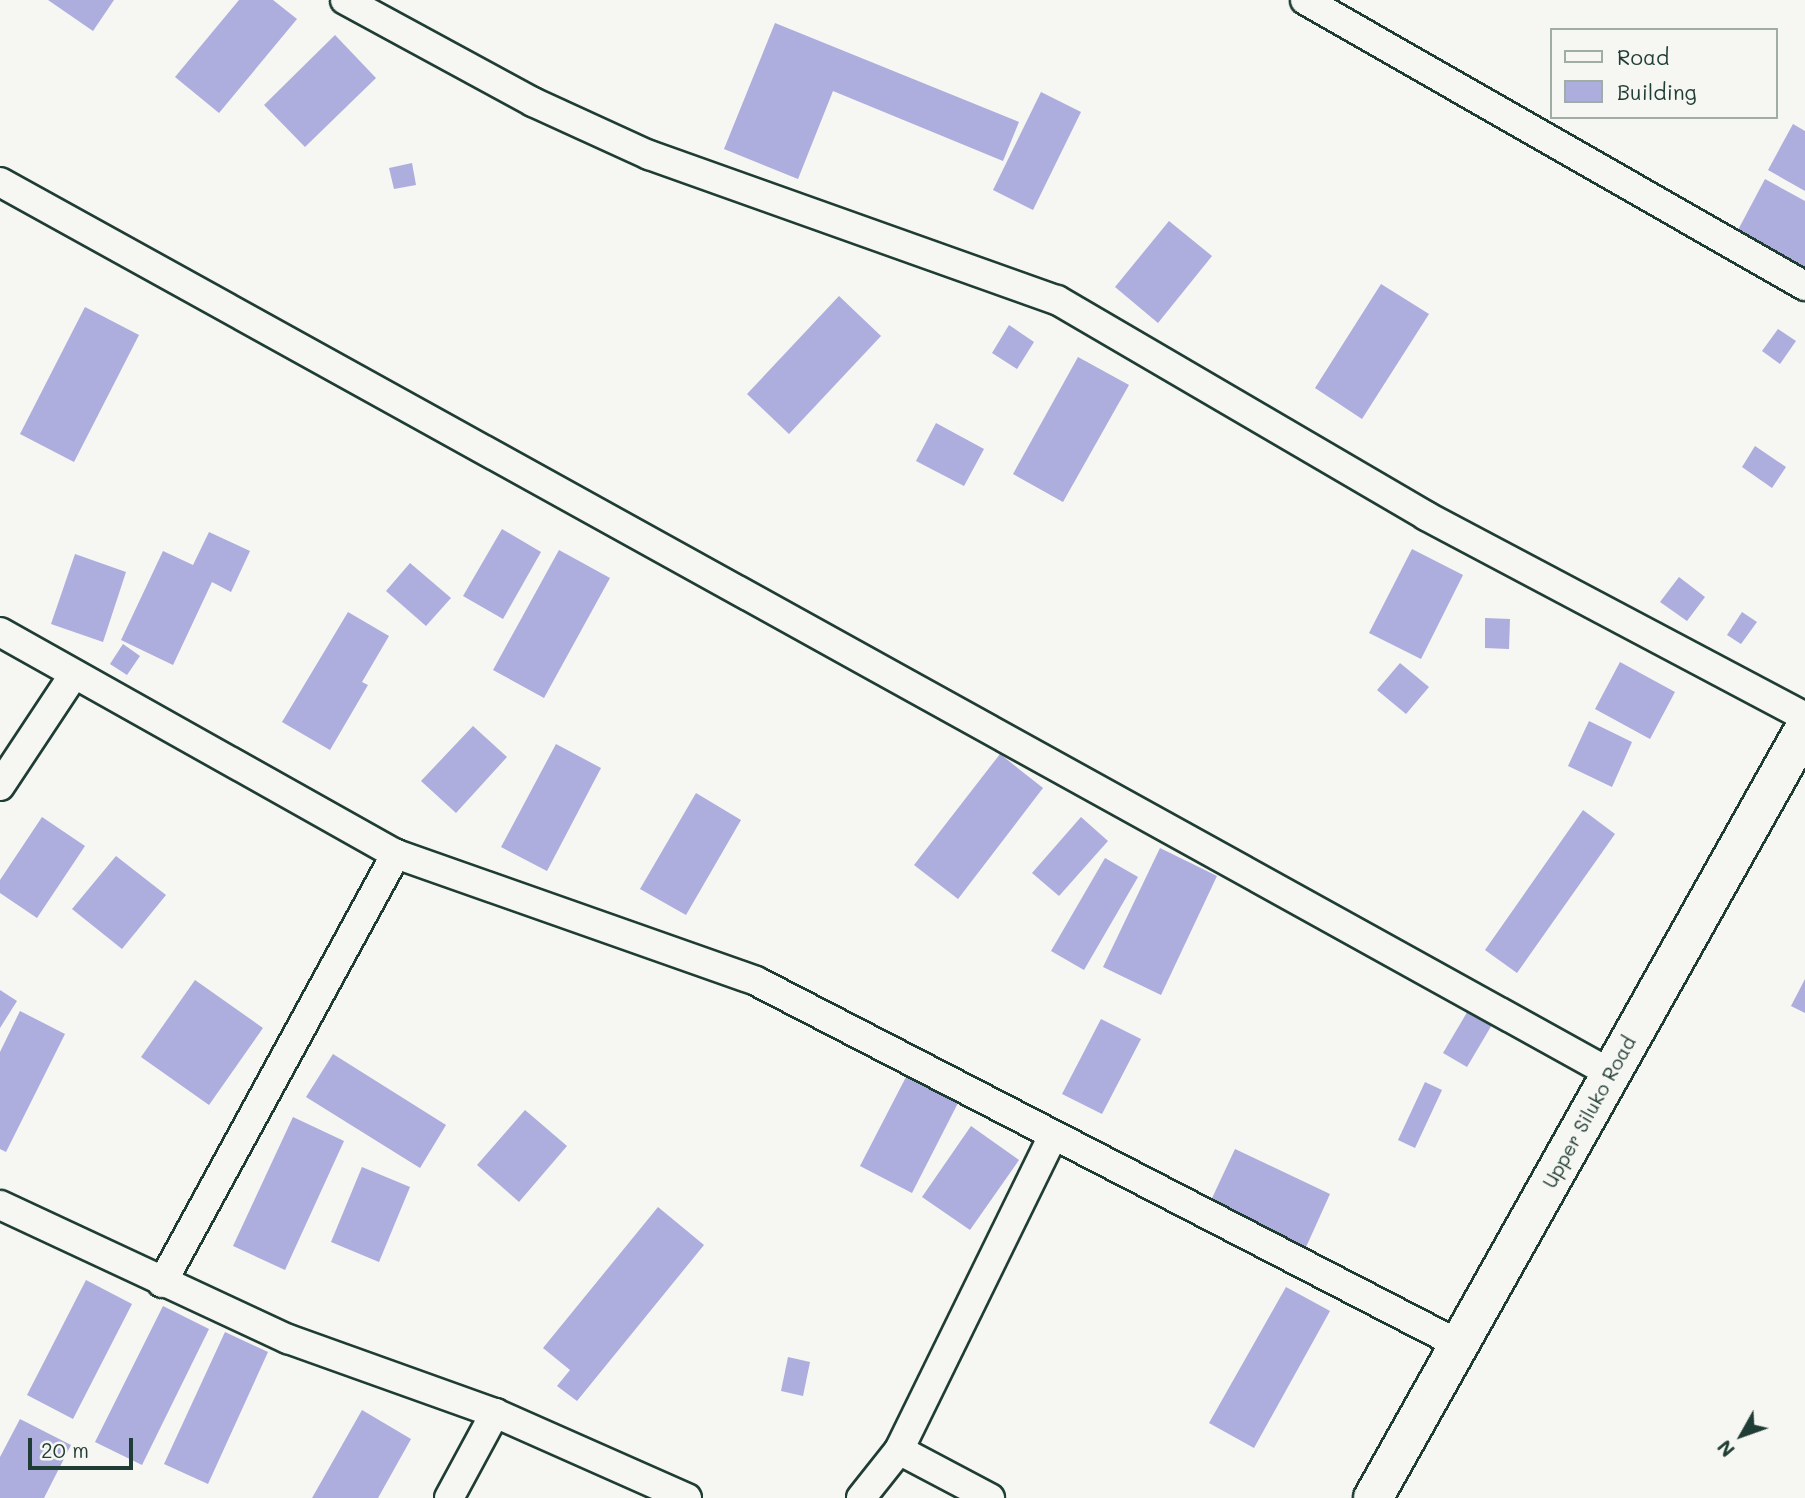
<!DOCTYPE html>
<html>
<head>
<meta charset="utf-8">
<style>
	body { margin:0 }
	#map { position:relative; width:1805px; height:1498px; overflow:hidden; background:#f6f6f2; font-family:Mali,sans-serif }
	div>[style] { position:absolute }
	[style*='--x'] { left:calc(var(--x)*1px); top:calc(var(--y)*1px); width:calc(var(--w)*1px); rotate:calc(var(--a)*1deg) }
	.building>* { inset:0; background:#adadde }
	.roads { filter:drop-shadow(2px 0 #1f3d34) drop-shadow(-2px 0 #1f3d34) drop-shadow(0 2px #1f3d34) drop-shadow(0 -2px #1f3d34) }
	.street>* { height:28px; margin:-14px; padding:0 14px; transform-origin:14px; border-radius:14px; background:#f6f6f2 }
	.primary>* { height:38px; margin:-19px; padding:0 19px; transform-origin:19px; border-radius:19px; background:#f6f6f2 }
	span { translate:-50% -50%; white-space:nowrap; text-align:center; line-height:1.15; -webkit-text-stroke:6px #f6f6f2; paint-order:stroke }
	.street-label { font-size:19px; color:#1f3d34 }
	.legend { position:absolute; left:1550px; top:28px; width:228px; height:91px; box-sizing:border-box; background:#f6f6f2; border:2px solid #a0aca6; margin:0; padding:9px 12px; list-style:none; font-size:21px; color:#1f3d34 }
	.legend li { display:flex; align-items:center; gap:14px; height:35px }
	.legend b { width:35px; border:2px solid #a0aca6 }
	.north { position:absolute; left:1707px; top:1400px; width:70px; height:70px; -webkit-text-stroke:5px #f6f6f2; paint-order:stroke; rotate:230deg; font-size:19px; font-weight:700; line-height:28px; text-align:center; color:#1f3d34 }
	.north::after { content:''; display:block; margin:auto; width:24px; height:32px; background:#1f3d34; clip-path:polygon(50% 0,100% 100%,50% 72%,0 100%) }
	.scale { position:absolute; left:28px; top:1438px; width:105px; height:32px; box-sizing:border-box; border:4px solid #1f3d34; border-top:0; padding-left:9px; font-size:21px; line-height:24px; white-space:nowrap; color:#1f3d34; -webkit-text-stroke:5px #f6f6f2; paint-order:stroke }
</style>
</head>
<body>
<div id="map">
	<div class="building">
		<div style="clip-path:polygon(48px 0,114px 0,93px 31px)"></div>
		<div style="clip-path:polygon(239px 0,273px 0,297px 19px,219px 113px,175px 77px)"></div>
		<div style="clip-path:polygon(775px 23px,1019px 122px,1003px 161px,833px 91px,798px 179px,724px 149px)"></div>
		<div style="clip-path:polygon(335px 35px,376px 78px,305px 147px,264px 105px)"></div>
		<div style="clip-path:polygon(1041px 92px,1081px 112px,1033px 210px,993px 190px)"></div>
		<div style="clip-path:polygon(1793px 124px,1805px 131px,1805px 191px,1768px 170px)"></div>
		<div style="clip-path:polygon(412px 163px,416px 185px,394px 189px,389px 168px)"></div>
		<div style="clip-path:polygon(1765px 179px,1805px 201px,1805px 267px,1738px 230px)"></div>
		<div style="clip-path:polygon(1169px 221px,1212px 256px,1158px 323px,1115px 287px)"></div>
		<div style="clip-path:polygon(1381px 284px,1429px 314px,1362px 419px,1315px 388px)"></div>
		<div style="clip-path:polygon(839px 296px,881px 336px,789px 434px,747px 394px)"></div>
		<div style="clip-path:polygon(85px 307px,139px 335px,74px 462px,20px 434px)"></div>
		<div style="clip-path:polygon(1009px 325px,1034px 342px,1017px 369px,992px 353px)"></div>
		<div style="clip-path:polygon(1778px 329px,1796px 341px,1780px 364px,1762px 351px)"></div>
		<div style="clip-path:polygon(1078px 357px,1129px 385px,1063px 502px,1013px 474px)"></div>
		<div style="clip-path:polygon(936px 423px,984px 449px,964px 486px,916px 461px)"></div>
		<div style="clip-path:polygon(1755px 446px,1786px 467px,1772px 488px,1742px 467px)"></div>
		<div style="clip-path:polygon(502px 529px,541px 552px,503px 619px,463px 596px)"></div>
		<div style="clip-path:polygon(209px 532px,250px 551px,231px 592px,212px 582px,173px 665px,121px 640px,163px 551px,193px 565px)"></div>
		<div style="clip-path:polygon(1412px 549px,1463px 575px,1421px 659px,1369px 633px)"></div>
		<div style="clip-path:polygon(559px 550px,610px 578px,544px 698px,493px 670px)"></div>
		<div style="clip-path:polygon(75px 554px,126px 572px,103px 642px,51px 624px)"></div>
		<div style="clip-path:polygon(410px 563px,451px 598px,426px 626px,386px 591px)"></div>
		<div style="clip-path:polygon(1679px 577px,1705px 597px,1687px 621px,1660px 602px)"></div>
		<div style="clip-path:polygon(348px 612px,389px 636px,362px 682px,368px 685px,330px 750px,282px 722px)"></div>
		<div style="clip-path:polygon(1742px 612px,1757px 622px,1741px 644px,1727px 635px)"></div>
		<div style="clip-path:polygon(1485px 618px,1510px 619px,1509px 649px,1485px 648px)"></div>
		<div style="clip-path:polygon(123px 644px,140px 656px,127px 675px,110px 664px)"></div>
		<div style="clip-path:polygon(1620px 662px,1675px 692px,1650px 739px,1595px 709px)"></div>
		<div style="clip-path:polygon(1400px 663px,1429px 687px,1406px 714px,1377px 690px)"></div>
		<div style="clip-path:polygon(1589px 721px,1632px 742px,1612px 787px,1568px 766px)"></div>
		<div style="clip-path:polygon(473px 726px,507px 757px,456px 813px,421px 781px)"></div>
		<div style="clip-path:polygon(556px 744px,601px 768px,547px 871px,501px 847px)"></div>
		<div style="clip-path:polygon(1000px 754px,1043px 788px,958px 899px,914px 865px)"></div>
		<div style="clip-path:polygon(696px 793px,741px 820px,686px 915px,640px 889px)"></div>
		<div style="clip-path:polygon(1583px 810px,1615px 834px,1517px 973px,1485px 950px)"></div>
		<div style="clip-path:polygon(42px 817px,85px 846px,37px 918px,0 893px,0 880px)"></div>
		<div style="clip-path:polygon(1081px 817px,1108px 841px,1059px 896px,1032px 873px)"></div>
		<div style="clip-path:polygon(1160px 848px,1217px 876px,1161px 995px,1103px 967px)"></div>
		<div style="clip-path:polygon(116px 856px,166px 895px,122px 949px,72px 909px)"></div>
		<div style="clip-path:polygon(1105px 858px,1138px 877px,1084px 970px,1051px 951px)"></div>
		<div style="clip-path:polygon(1805px 979px,1805px 1013px,1791px 1006px)"></div>
		<div style="clip-path:polygon(195px 980px,263px 1028px,209px 1105px,141px 1057px)"></div>
		<div style="clip-path:polygon(0 990px,17px 1001px,0 1028px)"></div>
		<div style="clip-path:polygon(1469px 1009px,1493px 1023px,1467px 1067px,1443px 1053px)"></div>
		<div style="clip-path:polygon(20px 1011px,65px 1034px,6px 1152px,0 1149px,0 1052px)"></div>
		<div style="clip-path:polygon(1101px 1019px,1141px 1039px,1102px 1114px,1062px 1094px)"></div>
		<div style="clip-path:polygon(333px 1054px,446px 1125px,420px 1168px,306px 1097px)"></div>
		<div style="clip-path:polygon(906px 1077px,958px 1103px,912px 1193px,860px 1166px)"></div>
		<div style="clip-path:polygon(1425px 1082px,1442px 1090px,1415px 1148px,1398px 1140px)"></div>
		<div style="clip-path:polygon(525px 1110px,567px 1146px,519px 1202px,477px 1165px)"></div>
		<div style="clip-path:polygon(293px 1117px,344px 1141px,285px 1270px,233px 1246px)"></div>
		<div style="clip-path:polygon(971px 1126px,1019px 1160px,970px 1230px,922px 1197px)"></div>
		<div style="clip-path:polygon(1235px 1149px,1330px 1194px,1302px 1256px,1206px 1211px)"></div>
		<div style="clip-path:polygon(362px 1167px,410px 1187px,379px 1262px,331px 1242px)"></div>
		<div style="clip-path:polygon(658px 1207px,704px 1245px,577px 1401px,557px 1386px,570px 1370px,543px 1348px)"></div>
		<div style="clip-path:polygon(86px 1280px,132px 1304px,73px 1419px,27px 1395px)"></div>
		<div style="clip-path:polygon(1286px 1287px,1330px 1311px,1254px 1448px,1209px 1423px)"></div>
		<div style="clip-path:polygon(163px 1306px,209px 1329px,142px 1465px,95px 1442px)"></div>
		<div style="clip-path:polygon(225px 1332px,268px 1352px,208px 1484px,164px 1464px)"></div>
		<div style="clip-path:polygon(788px 1357px,810px 1362px,803px 1396px,781px 1391px)"></div>
		<div style="clip-path:polygon(362px 1410px,411px 1439px,378px 1498px,312px 1498px)"></div>
		<div style="clip-path:polygon(20px 1419px,71px 1445px,44px 1498px,0 1498px,0 1457px)"></div>
	</div>
	<div class="roads">
		<div class="street">
			<div style="--x:345;--y:0;--w:214;--a:28.5"></div>
			<div style="--x:533;--y:102;--w:128;--a:24.6"></div>
			<div style="--x:649;--y:155;--w:433;--a:19.6"></div>
			<div style="--x:1057;--y:300;--w:428;--a:30.3"></div>
			<div style="--x:1426;--y:516;--w:429;--a:27.9"></div>
			<div style="--x:1305;--y:0;--w:576;--a:29.77"></div>
			<div style="--x:0;--y:182;--w:1840;--a:28.96"></div>
			<div style="--x:0;--y:632;--w:454;--a:29.3"></div>
			<div style="--x:396;--y:854;--w:382;--a:19.4"></div>
			<div style="--x:756;--y:981;--w:793;--a:27.34"></div>
			<div style="--x:0;--y:786;--w:134;--a:-56.5"></div>
			<div style="--x:0;--y:1205;--w:318;--a:25"></div>
			<div style="--x:288;--y:1339;--w:220;--a:19.7"></div>
			<div style="--x:495;--y:1413;--w:210;--a:23.9"></div>
			<div style="--x:162;--y:1283;--w:489;--a:-61.4"></div>
			<div style="--x:899;--y:1450;--w:347;--a:-63.9"></div>
			<div style="--x:449;--y:1498;--w:97;--a:-61.6"></div>
			<div style="--x:861;--y:1498;--w:61;--a:-51.6"></div>
			<div style="--x:899;--y:1450;--w:103;--a:27.8"></div>
		</div>
		<div class="primary">
			<div style="--x:1373;--y:1498;--w:883;--a:-60.71"></div>
		</div>
	</div>
	<div class="street-label">
		<span style="left:1589px;top:1112px;rotate:-61deg">Upper Siluko Road</span>
	</div>
	<ul class="legend">
	<li><b style="height:9px;background:#f6f6f2"></b>Road</li>
	<li><b style="height:19px;background:#adadde"></b>Building</li>
	</ul>
	<div class="north">N</div>
	<div class="scale">20 m</div>
</div>
</body>
</html>
